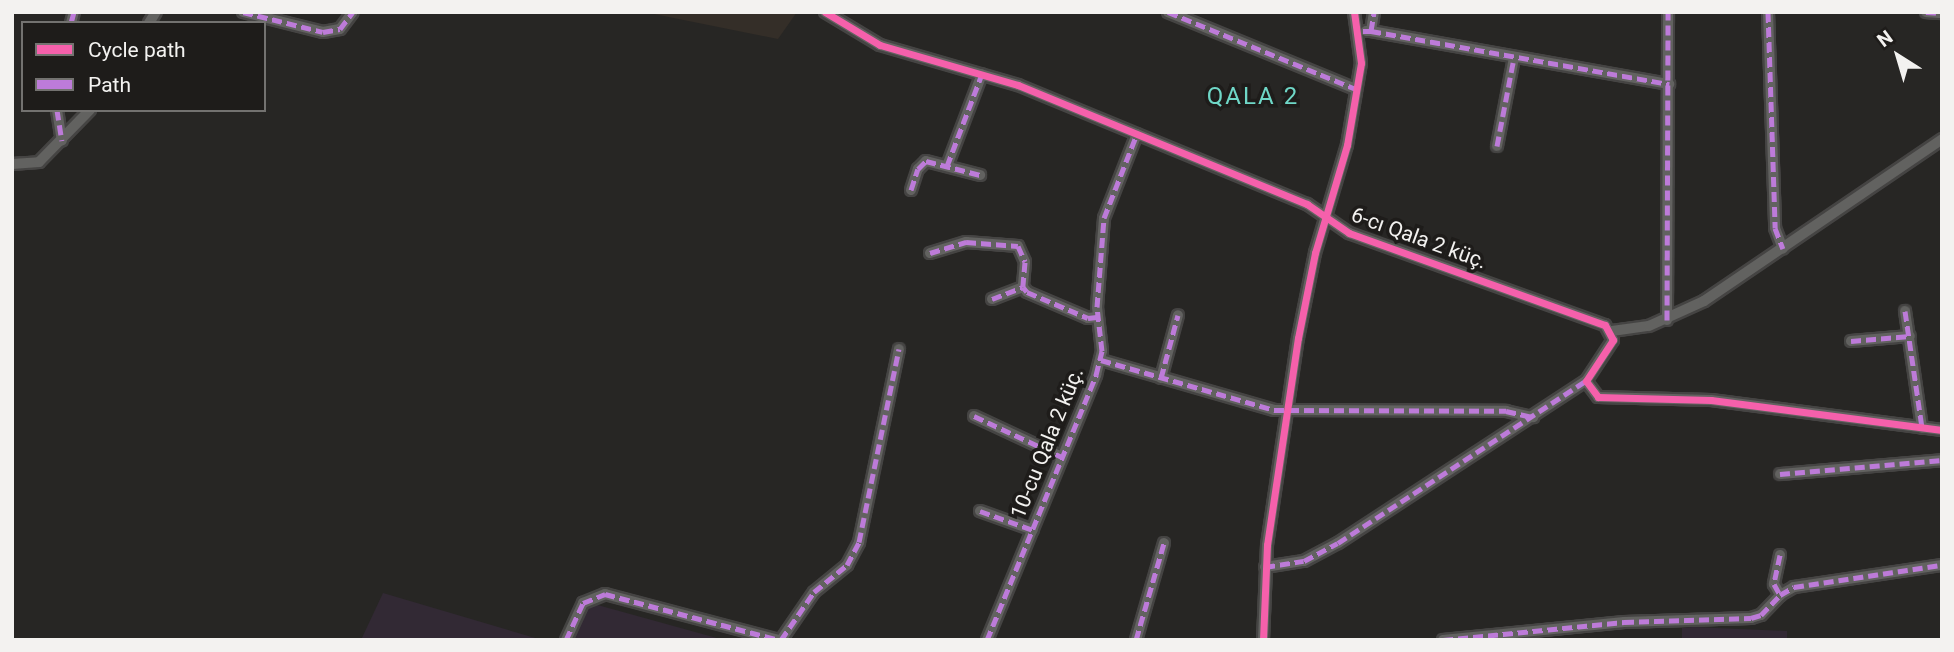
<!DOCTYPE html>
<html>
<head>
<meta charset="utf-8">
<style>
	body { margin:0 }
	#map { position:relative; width:1954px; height:652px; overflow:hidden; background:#272624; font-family:Roboto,sans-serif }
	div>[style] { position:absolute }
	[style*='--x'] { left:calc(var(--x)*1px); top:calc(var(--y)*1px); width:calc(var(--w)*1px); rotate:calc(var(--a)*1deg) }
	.built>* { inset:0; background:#342e28 }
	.industrial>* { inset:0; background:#322934 }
	.roads { filter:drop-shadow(2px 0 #454443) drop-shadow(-2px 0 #454443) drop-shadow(0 2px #454443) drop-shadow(0 -2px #454443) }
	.minor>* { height:10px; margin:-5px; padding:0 5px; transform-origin:5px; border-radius:5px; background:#626260 }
	.quiet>* { height:5px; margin-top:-2.5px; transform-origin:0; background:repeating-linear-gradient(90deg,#bd7bd9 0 10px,transparent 0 15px) }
	.cycleway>* { height:7px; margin:-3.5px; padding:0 3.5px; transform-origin:3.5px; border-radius:3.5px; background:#f560ab }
	span { translate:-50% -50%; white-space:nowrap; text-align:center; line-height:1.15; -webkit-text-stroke:7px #1e1c1a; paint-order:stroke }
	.street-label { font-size:21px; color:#f3f2f0 }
	.quarter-label { font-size:24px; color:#6fd7c7; letter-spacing:2px }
	.frame { position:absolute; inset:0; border:14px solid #f3f2f0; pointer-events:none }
	.legend { position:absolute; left:21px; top:21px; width:245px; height:91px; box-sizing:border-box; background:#1e1c1a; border:2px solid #737270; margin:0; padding:9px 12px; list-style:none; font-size:21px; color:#f3f2f0 }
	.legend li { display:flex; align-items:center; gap:14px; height:35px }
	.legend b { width:35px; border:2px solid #737270 }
	.north { position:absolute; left:1863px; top:21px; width:70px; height:70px; -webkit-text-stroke:5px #1e1c1a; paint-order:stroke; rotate:323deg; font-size:19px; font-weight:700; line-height:28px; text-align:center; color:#f3f2f0 }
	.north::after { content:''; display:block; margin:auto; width:24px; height:32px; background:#f3f2f0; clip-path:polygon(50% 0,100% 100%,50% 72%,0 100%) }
</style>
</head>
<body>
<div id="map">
	<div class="built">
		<div style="clip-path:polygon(644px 12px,797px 12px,778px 39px)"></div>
	</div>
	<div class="industrial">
		<div style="clip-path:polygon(383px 593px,542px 640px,361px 640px)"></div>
		<div style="clip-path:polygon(594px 604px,724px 640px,574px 640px,585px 610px)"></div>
		<div style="clip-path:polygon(1693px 627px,1787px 631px,1787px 640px,1682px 640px,1682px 628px)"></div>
	</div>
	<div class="roads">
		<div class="minor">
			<div style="--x:243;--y:12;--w:82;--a:14"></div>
			<div style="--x:323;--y:32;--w:17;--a:-10"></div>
			<div style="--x:340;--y:29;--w:21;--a:-53"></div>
			<div style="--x:825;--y:12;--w:64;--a:31"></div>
			<div style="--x:880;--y:45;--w:144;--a:16.2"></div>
			<div style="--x:1018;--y:85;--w:313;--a:22.4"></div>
			<div style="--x:1307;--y:204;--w:51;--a:34.6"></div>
			<div style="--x:1349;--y:233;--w:272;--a:19.8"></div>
			<div style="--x:1605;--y:325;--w:17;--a:62"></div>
			<div style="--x:1613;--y:340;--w:49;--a:123.4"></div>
			<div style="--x:1586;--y:381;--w:20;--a:53"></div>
			<div style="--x:1598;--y:397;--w:113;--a:1.5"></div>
			<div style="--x:1711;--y:400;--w:233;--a:7.4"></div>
			<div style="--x:1168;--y:12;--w:203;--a:22.3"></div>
			<div style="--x:1768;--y:12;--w:216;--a:88.1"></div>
			<div style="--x:1775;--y:228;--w:22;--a:69"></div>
			<div style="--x:1926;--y:12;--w:16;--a:4"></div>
			<div style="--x:71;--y:23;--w:11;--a:-75"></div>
			<div style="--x:149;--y:23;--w:13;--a:-58"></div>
			<div style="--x:1366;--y:31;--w:5;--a:0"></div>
			<div style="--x:1371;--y:31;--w:19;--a:-81"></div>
			<div style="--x:1371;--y:31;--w:303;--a:10.1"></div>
			<div style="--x:57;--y:110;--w:31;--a:81"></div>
			<div style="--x:1497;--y:146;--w:90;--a:-79.1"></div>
			<div style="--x:12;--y:164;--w:27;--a:-4"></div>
			<div style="--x:39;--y:162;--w:73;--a:-45.6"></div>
			<div style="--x:947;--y:166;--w:98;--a:-69.2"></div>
			<div style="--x:911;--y:190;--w:22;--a:-72"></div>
			<div style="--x:918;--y:169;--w:11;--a:-45"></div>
			<div style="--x:926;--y:161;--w:56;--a:14.5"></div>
			<div style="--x:930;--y:253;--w:38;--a:-17"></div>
			<div style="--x:966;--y:242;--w:52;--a:4.4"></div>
			<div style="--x:1018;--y:246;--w:17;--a:66"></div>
			<div style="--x:1025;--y:262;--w:25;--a:95"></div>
			<div style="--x:1023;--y:287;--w:6;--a:51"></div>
			<div style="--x:1027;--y:292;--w:66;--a:23.1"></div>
			<div style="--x:1088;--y:318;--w:9;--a:-6"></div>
			<div style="--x:992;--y:299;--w:33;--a:-21"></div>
			<div style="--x:1905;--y:311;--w:118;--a:81.7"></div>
			<div style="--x:1667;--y:320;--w:308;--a:-89.8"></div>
			<div style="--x:1612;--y:331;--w:37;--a:-8"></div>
			<div style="--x:1649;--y:326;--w:60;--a:-24.4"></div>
			<div style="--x:1704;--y:301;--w:288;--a:-34.2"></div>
			<div style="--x:1851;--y:341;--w:59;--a:-4.8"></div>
			<div style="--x:1101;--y:360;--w:180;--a:16.1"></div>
			<div style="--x:1274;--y:410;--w:232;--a:0.2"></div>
			<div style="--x:1506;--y:411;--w:28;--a:13"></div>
			<div style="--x:1161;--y:378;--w:65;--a:-74.9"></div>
			<div style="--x:974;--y:416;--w:97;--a:25"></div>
			<div style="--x:1780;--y:474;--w:163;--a:-4.9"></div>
			<div style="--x:980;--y:511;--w:56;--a:19.7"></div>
			<div style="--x:1780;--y:555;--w:30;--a:102"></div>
			<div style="--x:1774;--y:584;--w:13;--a:61"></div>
			<div style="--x:1265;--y:567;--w:39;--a:-9"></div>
			<div style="--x:1304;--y:561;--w:38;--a:-28"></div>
			<div style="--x:1338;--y:543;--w:296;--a:-33.2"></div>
			<div style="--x:566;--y:640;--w:41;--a:-65.3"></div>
			<div style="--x:583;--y:603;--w:24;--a:-22"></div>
			<div style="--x:605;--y:594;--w:180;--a:14.8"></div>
			<div style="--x:781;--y:640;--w:58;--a:-55.5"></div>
			<div style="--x:814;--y:592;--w:43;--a:-39.3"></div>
			<div style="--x:847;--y:565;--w:26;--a:-62"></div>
			<div style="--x:859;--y:542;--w:197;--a:-78.3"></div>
			<div style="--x:987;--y:640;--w:287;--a:-67.6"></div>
			<div style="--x:1096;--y:375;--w:25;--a:-76"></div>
			<div style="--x:1102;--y:351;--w:44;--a:-96.5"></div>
			<div style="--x:1097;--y:307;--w:89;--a:-85.5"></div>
			<div style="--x:1104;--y:218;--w:90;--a:-68.6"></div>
			<div style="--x:1136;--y:640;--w:101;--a:-73.9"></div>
			<div style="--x:1263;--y:640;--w:95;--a:-87.6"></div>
			<div style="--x:1267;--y:545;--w:209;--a:-81.5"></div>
			<div style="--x:1298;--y:338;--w:87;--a:-78.7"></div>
			<div style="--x:1315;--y:253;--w:113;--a:-73.5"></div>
			<div style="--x:1347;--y:145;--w:83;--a:-80.3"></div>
			<div style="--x:1361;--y:63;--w:51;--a:-97.8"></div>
			<div style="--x:1443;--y:640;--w:182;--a:-5.7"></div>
			<div style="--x:1624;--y:622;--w:127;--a:-1.8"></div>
			<div style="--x:1751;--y:618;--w:10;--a:-17"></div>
			<div style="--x:1761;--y:615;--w:28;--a:-46"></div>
			<div style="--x:1780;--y:595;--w:16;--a:-30"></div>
			<div style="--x:1794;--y:587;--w:150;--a:-8.5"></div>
		</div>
	</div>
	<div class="quiet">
		<div style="--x:243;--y:12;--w:82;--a:14"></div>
		<div style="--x:323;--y:32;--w:17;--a:-10"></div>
		<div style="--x:340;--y:29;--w:21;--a:-53"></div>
		<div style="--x:1168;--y:12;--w:203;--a:22.3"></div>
		<div style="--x:1768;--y:12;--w:216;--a:88.1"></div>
		<div style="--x:1775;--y:228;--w:22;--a:69"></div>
		<div style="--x:1926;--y:12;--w:16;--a:4"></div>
		<div style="--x:71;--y:23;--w:11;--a:-75"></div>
		<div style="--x:1363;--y:31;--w:8;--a:0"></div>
		<div style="--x:1371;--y:31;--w:19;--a:-81"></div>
		<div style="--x:1371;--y:31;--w:303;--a:10.1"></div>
		<div style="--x:57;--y:110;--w:31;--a:81"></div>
		<div style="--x:1497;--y:146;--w:90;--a:-79.1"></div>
		<div style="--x:947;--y:166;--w:98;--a:-69.2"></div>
		<div style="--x:911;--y:190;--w:22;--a:-72"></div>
		<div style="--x:918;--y:169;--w:11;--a:-45"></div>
		<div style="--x:926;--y:161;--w:56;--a:14.5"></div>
		<div style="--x:930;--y:253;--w:38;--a:-17"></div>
		<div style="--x:966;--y:242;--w:52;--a:4.4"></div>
		<div style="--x:1018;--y:246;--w:17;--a:66"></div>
		<div style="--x:1025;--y:262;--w:25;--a:95"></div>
		<div style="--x:1023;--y:287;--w:6;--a:51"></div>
		<div style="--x:1027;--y:292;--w:66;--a:23.1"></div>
		<div style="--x:1088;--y:318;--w:9;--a:-6"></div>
		<div style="--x:992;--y:299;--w:33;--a:-21"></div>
		<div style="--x:1905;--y:311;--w:118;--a:81.7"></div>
		<div style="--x:1667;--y:320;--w:308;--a:-89.8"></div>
		<div style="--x:1851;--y:341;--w:59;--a:-4.8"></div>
		<div style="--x:1101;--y:360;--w:180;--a:16.1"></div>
		<div style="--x:1274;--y:410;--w:232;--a:0.2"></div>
		<div style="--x:1506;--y:411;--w:28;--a:13"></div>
		<div style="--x:1161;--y:378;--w:65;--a:-74.9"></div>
		<div style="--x:974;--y:416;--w:97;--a:25"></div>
		<div style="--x:1780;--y:474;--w:163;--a:-4.9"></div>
		<div style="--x:980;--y:511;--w:56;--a:19.7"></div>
		<div style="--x:1780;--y:555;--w:30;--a:102"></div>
		<div style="--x:1774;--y:584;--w:13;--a:61"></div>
		<div style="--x:1265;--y:567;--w:39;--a:-9"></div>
		<div style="--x:1304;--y:561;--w:38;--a:-28"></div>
		<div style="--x:1338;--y:543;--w:296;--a:-33.2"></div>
		<div style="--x:566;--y:640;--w:41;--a:-65.3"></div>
		<div style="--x:583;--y:603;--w:24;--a:-22"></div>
		<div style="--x:605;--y:594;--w:180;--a:14.8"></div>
		<div style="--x:781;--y:640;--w:58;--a:-55.5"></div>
		<div style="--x:814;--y:592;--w:43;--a:-39.3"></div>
		<div style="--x:847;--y:565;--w:26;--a:-62"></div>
		<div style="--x:859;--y:542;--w:197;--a:-78.3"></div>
		<div style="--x:987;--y:640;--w:287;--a:-67.6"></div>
		<div style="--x:1096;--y:375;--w:25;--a:-76"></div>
		<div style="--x:1102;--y:351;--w:44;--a:-96.5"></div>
		<div style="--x:1097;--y:307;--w:89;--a:-85.5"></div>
		<div style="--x:1104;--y:218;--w:90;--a:-68.6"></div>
		<div style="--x:1136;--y:640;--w:101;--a:-73.9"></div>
		<div style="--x:1443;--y:640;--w:182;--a:-5.7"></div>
		<div style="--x:1624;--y:622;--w:127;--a:-1.8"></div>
		<div style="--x:1751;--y:618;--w:10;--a:-17"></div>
		<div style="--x:1761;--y:615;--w:28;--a:-46"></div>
		<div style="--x:1780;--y:595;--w:16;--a:-30"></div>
		<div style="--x:1794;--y:587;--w:150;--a:-8.5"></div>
	</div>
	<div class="cycleway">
		<div style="--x:825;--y:12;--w:64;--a:31"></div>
		<div style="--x:880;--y:45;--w:144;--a:16.2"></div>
		<div style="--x:1018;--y:85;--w:313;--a:22.4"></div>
		<div style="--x:1307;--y:204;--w:51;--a:34.6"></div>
		<div style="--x:1349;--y:233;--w:272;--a:19.8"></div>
		<div style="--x:1605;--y:325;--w:17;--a:62"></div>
		<div style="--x:1613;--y:340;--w:49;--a:123.4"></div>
		<div style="--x:1586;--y:381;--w:20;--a:53"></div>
		<div style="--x:1598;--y:397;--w:113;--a:1.5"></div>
		<div style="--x:1711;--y:400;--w:233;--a:7.4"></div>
		<div style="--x:1263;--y:640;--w:95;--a:-87.6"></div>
		<div style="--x:1267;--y:545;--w:209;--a:-81.5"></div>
		<div style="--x:1298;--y:338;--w:87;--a:-78.7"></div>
		<div style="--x:1315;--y:253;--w:113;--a:-73.5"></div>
		<div style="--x:1347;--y:145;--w:83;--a:-80.3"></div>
		<div style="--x:1361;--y:63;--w:51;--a:-97.8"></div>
	</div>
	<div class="street-label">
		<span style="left:1419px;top:238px;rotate:20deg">6-cı Qala 2 küç.</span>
		<span style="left:1047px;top:443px;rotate:-68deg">10-cu Qala 2 küç.</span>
	</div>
	<div class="quarter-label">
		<span style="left:1253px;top:97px">QALA 2</span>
	</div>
	<div class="frame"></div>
	<ul class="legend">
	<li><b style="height:9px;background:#f560ab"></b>Cycle path</li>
	<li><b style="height:9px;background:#bd7bd9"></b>Path</li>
	</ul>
	<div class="north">N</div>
</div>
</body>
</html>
